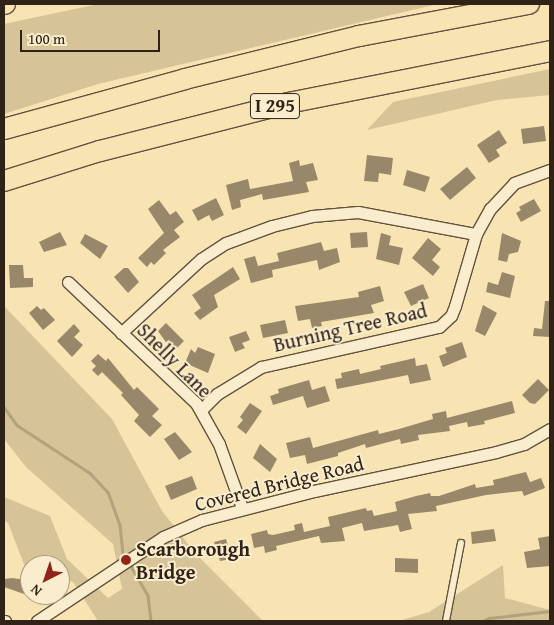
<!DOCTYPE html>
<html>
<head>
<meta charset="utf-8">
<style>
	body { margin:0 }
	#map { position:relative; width:554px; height:625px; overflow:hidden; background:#f8e4b2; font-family:"Gentium Book Plus",serif }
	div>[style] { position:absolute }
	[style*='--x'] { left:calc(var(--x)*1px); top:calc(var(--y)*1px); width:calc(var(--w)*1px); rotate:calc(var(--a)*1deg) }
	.green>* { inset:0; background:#d6c398 }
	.stream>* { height:2.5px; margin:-1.25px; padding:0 1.25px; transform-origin:1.25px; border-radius:1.25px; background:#b4a27d }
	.building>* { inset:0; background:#988768 }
	.roads { filter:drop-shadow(1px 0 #62523e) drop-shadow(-1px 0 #62523e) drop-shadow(0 1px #62523e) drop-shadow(0 -1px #62523e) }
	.service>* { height:5.5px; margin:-2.75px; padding:0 2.75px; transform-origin:2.75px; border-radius:2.75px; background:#faedcd }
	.minor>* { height:11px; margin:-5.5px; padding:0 5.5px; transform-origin:5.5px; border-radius:5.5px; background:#faedcd }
	.motorway>* { height:20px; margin:-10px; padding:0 10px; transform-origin:10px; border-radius:10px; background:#f8e4b2 }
	.dots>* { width:14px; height:14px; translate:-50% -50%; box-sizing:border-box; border:2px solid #faedcd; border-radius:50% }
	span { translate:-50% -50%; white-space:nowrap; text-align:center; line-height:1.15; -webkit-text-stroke:4px #faedcd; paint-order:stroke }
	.shield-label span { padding:1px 4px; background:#faedcd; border:1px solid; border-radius:4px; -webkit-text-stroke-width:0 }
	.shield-label { font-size:19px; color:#302217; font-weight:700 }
	.street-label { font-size:20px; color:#302217 }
	.poi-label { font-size:20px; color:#302217; font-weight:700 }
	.left { translate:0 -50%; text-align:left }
	.frame { position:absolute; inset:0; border:5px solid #302217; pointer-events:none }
	.north { position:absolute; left:20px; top:555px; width:50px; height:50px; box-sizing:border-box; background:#faedcd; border:1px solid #a99c84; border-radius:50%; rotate:221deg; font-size:14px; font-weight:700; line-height:20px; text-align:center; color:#302217 }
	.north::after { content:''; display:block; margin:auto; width:18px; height:22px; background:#8f2418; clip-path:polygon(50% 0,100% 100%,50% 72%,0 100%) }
	.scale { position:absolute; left:20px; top:30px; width:140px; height:22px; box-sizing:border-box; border:2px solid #302217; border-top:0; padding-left:6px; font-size:15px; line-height:18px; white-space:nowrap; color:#302217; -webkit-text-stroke:4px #faedcd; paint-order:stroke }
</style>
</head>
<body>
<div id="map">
	<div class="green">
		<div style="clip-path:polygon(98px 4px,438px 4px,98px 84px,4px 114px,4px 24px)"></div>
		<div style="clip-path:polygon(550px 69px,550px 95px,497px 100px,367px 130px,393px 102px)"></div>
		<div style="clip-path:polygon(4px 301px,5px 307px,112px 419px,162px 511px,196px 554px,263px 621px,98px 621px,73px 582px,60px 578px,60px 565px,25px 567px,8px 523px,4px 520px,4px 497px,50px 516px,67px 559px,108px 598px,122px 589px,113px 544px,26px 467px,4px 439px)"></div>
		<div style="clip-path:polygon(503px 565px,505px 598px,550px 610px,550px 621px,399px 621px,429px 612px)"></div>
	</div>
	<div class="stream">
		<div style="--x:4;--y:407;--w:22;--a:54"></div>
		<div style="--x:17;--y:425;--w:87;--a:33.3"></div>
		<div style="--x:90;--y:473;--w:26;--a:47"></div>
		<div style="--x:108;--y:492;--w:35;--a:70"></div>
		<div style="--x:120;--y:525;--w:28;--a:84"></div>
		<div style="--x:131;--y:566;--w:34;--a:60"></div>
		<div style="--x:148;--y:596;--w:25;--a:83"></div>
		<div style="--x:483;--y:621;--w:7;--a:-27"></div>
		<div style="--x:489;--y:618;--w:61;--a:-6.5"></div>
	</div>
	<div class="building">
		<div style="clip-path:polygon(544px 126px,546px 141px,523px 144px,521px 129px)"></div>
		<div style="clip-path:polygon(499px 130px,507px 143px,496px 150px,500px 156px,489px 163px,477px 145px)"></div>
		<div style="clip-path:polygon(367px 155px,393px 158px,391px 175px,379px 173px,378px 182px,364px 181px)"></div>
		<div style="clip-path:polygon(299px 160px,300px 166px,313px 163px,318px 180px,306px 182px,309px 192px,263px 200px,262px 194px,240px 200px,241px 207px,232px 210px,226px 185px,248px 179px,250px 189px,293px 181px,289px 163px)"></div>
		<div style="clip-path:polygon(467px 167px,476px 178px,450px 200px,440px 189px)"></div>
		<div style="clip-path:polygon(407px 170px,430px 177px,425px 192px,403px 185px)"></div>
		<div style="clip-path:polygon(216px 198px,224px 215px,212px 221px,209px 215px,198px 221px,192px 210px)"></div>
		<div style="clip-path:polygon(534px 199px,541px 211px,521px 222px,516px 213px,521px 210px,519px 207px)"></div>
		<div style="clip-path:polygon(159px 200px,170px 215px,176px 211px,184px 222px,174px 230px,180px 237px,163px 250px,166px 253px,154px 265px,151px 262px,147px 267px,138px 258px,164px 233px,148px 209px)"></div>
		<div style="clip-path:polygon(60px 232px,67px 245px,44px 252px,39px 242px)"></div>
		<div style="clip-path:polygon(367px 232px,368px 247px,351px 248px,350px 233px)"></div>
		<div style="clip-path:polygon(381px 233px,391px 236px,389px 245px,403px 248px,399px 265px,376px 259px)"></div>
		<div style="clip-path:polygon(502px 233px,521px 241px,518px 252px,509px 254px,507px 262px,498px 260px)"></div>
		<div style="clip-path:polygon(85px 234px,108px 246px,100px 259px,80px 243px)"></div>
		<div style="clip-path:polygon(428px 238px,441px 249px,432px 260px,440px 267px,433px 276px,412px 258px)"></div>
		<div style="clip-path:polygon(321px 242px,324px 251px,337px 248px,340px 262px,319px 270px,317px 260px,272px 270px,273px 277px,251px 283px,244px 259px,255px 256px,258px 266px,279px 261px,277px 253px)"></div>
		<div style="clip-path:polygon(9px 265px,23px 265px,24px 278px,33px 278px,33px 287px,10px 288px)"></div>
		<div style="clip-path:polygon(233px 267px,240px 279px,214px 295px,218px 307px,200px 320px,194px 313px,201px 308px,192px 295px)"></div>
		<div style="clip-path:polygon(124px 268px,128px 268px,139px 282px,128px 293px,114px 277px)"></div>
		<div style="clip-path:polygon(502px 272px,515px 276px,510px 298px,486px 292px,488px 282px,498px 285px)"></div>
		<div style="clip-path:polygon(423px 284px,429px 298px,411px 306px,404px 292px)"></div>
		<div style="clip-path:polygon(380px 286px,384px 301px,371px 305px,374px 313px,321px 322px,322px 326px,312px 328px,310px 319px,298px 321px,295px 306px,359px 297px,358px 292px)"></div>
		<div style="clip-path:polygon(545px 301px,550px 301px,550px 337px,533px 336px,534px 328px,542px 329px)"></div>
		<div style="clip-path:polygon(483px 305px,497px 313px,485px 336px,475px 331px)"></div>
		<div style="clip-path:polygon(37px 306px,41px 310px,44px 308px,55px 320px,43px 330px,29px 313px)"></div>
		<div style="clip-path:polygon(285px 320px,288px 333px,263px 338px,260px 325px)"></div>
		<div style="clip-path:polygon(166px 323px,184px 341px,173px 352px,158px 331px)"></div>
		<div style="clip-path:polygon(74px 324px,80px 331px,74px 337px,83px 345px,72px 357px,57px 341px)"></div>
		<div style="clip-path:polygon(246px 331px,250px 340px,242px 343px,245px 348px,235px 352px,229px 337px)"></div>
		<div style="clip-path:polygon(462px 342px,467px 357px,443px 367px,439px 356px,447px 353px,445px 348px)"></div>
		<div style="clip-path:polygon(198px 347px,215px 354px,208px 373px,185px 363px,191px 349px,195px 353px)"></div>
		<div style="clip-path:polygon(98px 354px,106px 361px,108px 358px,134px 390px,137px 387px,159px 409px,152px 416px,162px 425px,150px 437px,134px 421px,139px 415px,121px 395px,123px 393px,102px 372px,98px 376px,92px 370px,96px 366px,91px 361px)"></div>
		<div style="clip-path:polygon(415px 358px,416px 366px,427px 364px,431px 380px,410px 384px,408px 375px,337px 389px,335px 379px,342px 378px,341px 373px,359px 369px,360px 374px,381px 369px,380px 366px)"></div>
		<div style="clip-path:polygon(538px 379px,549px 390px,535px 404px,530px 403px,522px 395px)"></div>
		<div style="clip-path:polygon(309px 380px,312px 390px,325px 386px,330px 401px,307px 408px,303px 396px,273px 405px,270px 396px,279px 393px,278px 389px)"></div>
		<div style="clip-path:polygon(512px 401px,515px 413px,484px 421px,485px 424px,468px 427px,467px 422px,449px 426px,450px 431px,418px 435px,419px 440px,401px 444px,400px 439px,366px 448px,365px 444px,338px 453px,338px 456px,307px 464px,305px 455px,290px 458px,286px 443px,310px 437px,313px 448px,378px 430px,379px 434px,399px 429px,433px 419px,432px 414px,446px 411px,447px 418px)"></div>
		<div style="clip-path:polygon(250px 403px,262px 411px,246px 434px,237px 427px,243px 420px,240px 417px)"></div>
		<div style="clip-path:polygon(175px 432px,192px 452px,179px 460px,164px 439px)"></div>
		<div style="clip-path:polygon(260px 444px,277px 459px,270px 472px,253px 458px)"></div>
		<div style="clip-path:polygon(526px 472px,530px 482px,541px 478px,545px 488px,524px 496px,522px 491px,486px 495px,436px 506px,437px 511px,408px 514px,412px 529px,400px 532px,398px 525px,364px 531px,362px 523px,342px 528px,345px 541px,321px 543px,319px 536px,276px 546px,277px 550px,265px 553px,264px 546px,254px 548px,251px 534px,267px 530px,268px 534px,273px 535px,295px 530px,294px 525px,302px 523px,304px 532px,330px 526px,328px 517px,366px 508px,367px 511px,372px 510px,374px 516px,397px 511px,395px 502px,416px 496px,430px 493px,431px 496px,439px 496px,475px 484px,476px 488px,494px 485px,493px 480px)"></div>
		<div style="clip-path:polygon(192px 476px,197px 489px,171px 500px,165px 486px)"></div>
		<div style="clip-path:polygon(494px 529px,496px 541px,472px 544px,471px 532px)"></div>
		<div style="clip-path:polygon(550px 536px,550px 566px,527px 568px,524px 552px,540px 549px,538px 538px)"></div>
		<div style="clip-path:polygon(226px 539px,228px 546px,233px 545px,236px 558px,220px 561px,214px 542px)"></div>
		<div style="clip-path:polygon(395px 558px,418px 559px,418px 573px,395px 572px)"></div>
		<div style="clip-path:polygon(12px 578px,27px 580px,24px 594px,4px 587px,4px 579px)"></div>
	</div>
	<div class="roads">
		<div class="service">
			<div style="--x:446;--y:621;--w:79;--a:-79.1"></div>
		</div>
		<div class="minor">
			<div style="--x:68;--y:282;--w:176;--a:43.4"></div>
			<div style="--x:196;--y:403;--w:47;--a:60.7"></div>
			<div style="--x:219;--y:444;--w:68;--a:70.2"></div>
			<div style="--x:121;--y:333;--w:109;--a:-42.8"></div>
			<div style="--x:201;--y:259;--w:30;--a:-33"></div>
			<div style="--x:226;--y:243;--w:49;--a:-20.3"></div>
			<div style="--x:272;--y:226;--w:41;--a:-14"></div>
			<div style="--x:312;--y:216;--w:46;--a:-5"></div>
			<div style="--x:358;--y:212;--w:120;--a:10.6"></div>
			<div style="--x:201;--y:410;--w:23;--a:-45"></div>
			<div style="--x:217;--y:394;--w:52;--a:-31.5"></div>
			<div style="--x:261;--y:367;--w:182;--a:-12.7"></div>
			<div style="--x:439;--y:327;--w:16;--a:-43"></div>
			<div style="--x:451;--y:316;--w:11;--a:-68"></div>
			<div style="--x:455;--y:306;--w:75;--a:-73.7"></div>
			<div style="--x:476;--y:234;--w:29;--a:-61"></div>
			<div style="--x:490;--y:209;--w:35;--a:-47"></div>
			<div style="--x:514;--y:183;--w:38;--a:-20"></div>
			<div style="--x:4;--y:621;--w:1;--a:0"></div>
			<div style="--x:37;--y:621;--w:151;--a:-33.7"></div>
			<div style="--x:163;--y:537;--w:43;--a:-23.6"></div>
			<div style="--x:202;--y:520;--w:116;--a:-14.5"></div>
			<div style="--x:314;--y:491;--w:186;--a:-12.1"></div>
			<div style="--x:496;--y:452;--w:29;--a:-16"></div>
			<div style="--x:524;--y:444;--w:30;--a:-30"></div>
		</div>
		<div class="motorway">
			<div style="--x:4;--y:4;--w:1;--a:0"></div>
			<div style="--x:4;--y:129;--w:188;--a:-15.4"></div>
			<div style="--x:185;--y:79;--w:179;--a:-13.9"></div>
			<div style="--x:359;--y:36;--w:173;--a:-10.7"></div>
			<div style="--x:4;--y:181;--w:101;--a:-17.4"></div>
			<div style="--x:100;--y:151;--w:194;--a:-14.3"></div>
			<div style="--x:288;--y:103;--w:267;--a:-11.2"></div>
		</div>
	</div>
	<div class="dots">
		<div style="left:126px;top:560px;background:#8f2418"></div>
	</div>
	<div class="shield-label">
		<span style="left:275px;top:106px">I 295</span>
	</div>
	<div class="street-label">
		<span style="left:350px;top:327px;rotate:-13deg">Burning Tree Road</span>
		<span style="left:175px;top:360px;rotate:45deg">Shelly Lane</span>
		<span style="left:279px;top:483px;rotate:-14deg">Covered Bridge Road</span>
	</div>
	<div class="poi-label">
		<span class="left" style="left:136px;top:560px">Scarborough<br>Bridge</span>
	</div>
	<div class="frame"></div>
	<div class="north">N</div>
	<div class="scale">100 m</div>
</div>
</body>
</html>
